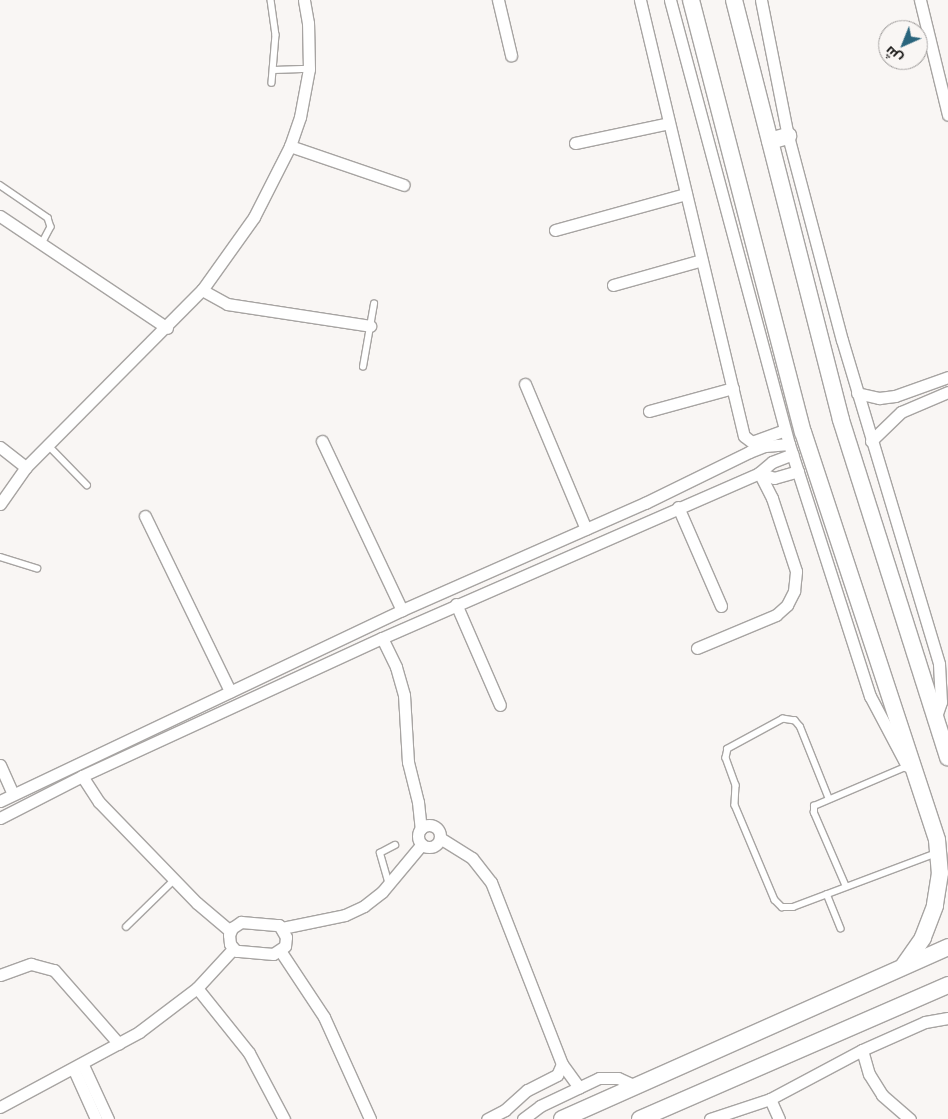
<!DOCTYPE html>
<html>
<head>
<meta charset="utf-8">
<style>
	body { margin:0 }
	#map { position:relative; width:948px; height:1119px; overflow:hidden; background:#f9f6f4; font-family:"Noto Sans",Cairo,sans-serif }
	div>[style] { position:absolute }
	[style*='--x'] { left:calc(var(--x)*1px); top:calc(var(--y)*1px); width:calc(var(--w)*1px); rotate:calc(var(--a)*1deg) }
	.roads { filter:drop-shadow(1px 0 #a7a4a2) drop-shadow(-1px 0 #a7a4a2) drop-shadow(0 1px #a7a4a2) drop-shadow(0 -1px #a7a4a2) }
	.lane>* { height:5.5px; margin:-2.75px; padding:0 2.75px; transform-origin:2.75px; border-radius:2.75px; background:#fff }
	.street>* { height:11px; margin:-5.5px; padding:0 5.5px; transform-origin:5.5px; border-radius:5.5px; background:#fff }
	.street>.ring { margin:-5.5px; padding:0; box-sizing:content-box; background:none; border:11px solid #fff; border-radius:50% }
	.secondary>* { height:16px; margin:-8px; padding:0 8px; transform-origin:8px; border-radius:8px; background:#fff }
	span { translate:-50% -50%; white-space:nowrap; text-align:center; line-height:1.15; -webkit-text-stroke:5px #f9f6f4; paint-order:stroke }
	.north { position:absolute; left:878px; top:20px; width:50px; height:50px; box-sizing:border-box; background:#f9f6f4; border:1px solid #9f9c9b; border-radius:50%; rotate:224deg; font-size:14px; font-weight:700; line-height:20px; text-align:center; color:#171615 }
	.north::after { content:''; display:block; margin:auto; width:18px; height:22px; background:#2a657d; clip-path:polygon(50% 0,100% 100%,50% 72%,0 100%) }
</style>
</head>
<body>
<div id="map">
	<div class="roads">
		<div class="lane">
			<div style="--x:271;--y:0;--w:35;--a:82"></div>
			<div style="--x:276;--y:35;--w:48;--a:94.8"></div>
			<div style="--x:274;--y:70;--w:35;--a:-2"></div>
			<div style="--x:0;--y:185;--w:58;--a:34.5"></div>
			<div style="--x:48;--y:218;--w:9;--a:72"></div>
			<div style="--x:51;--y:227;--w:19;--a:118"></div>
			<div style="--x:363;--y:367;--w:64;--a:-80.1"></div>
			<div style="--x:48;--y:445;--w:56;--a:45.7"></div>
			<div style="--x:0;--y:557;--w:39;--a:17"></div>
			<div style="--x:828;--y:797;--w:75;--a:-111.8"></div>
			<div style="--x:800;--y:727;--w:8;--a:-130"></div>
			<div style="--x:795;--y:721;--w:12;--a:-171"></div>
			<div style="--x:783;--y:719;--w:63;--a:151.4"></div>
			<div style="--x:728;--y:749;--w:9;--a:103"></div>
			<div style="--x:726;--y:758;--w:29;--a:70"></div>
			<div style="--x:736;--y:785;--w:20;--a:93"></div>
			<div style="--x:735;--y:805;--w:103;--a:67.2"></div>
			<div style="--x:775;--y:900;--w:10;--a:45"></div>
			<div style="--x:782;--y:907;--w:11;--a:0"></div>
			<div style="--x:793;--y:907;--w:154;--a:-20.6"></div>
			<div style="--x:389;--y:885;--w:33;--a:-106"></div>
			<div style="--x:380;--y:853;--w:17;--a:-28"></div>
			<div style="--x:846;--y:887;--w:81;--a:-113.4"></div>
			<div style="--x:814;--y:813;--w:7;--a:-90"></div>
			<div style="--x:814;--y:806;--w:102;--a:-23.1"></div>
			<div style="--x:827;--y:894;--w:37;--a:68"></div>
			<div style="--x:126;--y:927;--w:67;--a:-44.4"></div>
		</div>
		<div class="street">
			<div style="--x:498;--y:0;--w:57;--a:76.7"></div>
			<div style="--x:640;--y:0;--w:448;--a:76.6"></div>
			<div style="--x:744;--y:436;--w:10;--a:37"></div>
			<div style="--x:752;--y:442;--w:35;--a:-20"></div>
			<div style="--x:670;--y:0;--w:460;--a:75"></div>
			<div style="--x:789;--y:444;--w:265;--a:72.2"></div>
			<div style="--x:870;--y:696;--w:79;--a:62.1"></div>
			<div style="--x:761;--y:0;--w:139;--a:78.8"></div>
			<div style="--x:788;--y:136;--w:211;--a:75.2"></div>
			<div style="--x:842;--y:340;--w:338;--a:73.3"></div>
			<div style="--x:939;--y:664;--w:38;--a:87"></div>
			<div style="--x:941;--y:702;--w:18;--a:109"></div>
			<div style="--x:920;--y:0;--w:118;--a:76.3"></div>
			<div style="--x:575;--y:143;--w:96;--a:-12"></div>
			<div style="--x:290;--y:146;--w:120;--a:18.9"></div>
			<div style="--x:0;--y:216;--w:201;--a:33.8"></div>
			<div style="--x:555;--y:230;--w:136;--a:-15.4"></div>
			<div style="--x:613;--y:285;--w:92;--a:-15.7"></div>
			<div style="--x:202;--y:290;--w:29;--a:29"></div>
			<div style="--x:227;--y:304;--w:145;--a:8.7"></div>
			<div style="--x:525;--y:384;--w:157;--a:67.2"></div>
			<div style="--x:857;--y:393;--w:23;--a:13"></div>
			<div style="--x:879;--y:398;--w:16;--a:-7"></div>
			<div style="--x:895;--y:396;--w:56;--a:-19.7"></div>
			<div style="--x:649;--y:411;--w:87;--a:-15.3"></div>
			<div style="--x:322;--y:441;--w:187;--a:64.7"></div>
			<div style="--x:871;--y:441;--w:42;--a:-44"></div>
			<div style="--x:901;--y:412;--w:51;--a:-23.1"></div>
			<div style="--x:0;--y:447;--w:33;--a:38"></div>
			<div style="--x:759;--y:473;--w:16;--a:18"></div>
			<div style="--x:774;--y:478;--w:25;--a:-16"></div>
			<div style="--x:0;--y:504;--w:45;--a:-54.9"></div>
			<div style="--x:26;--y:467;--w:250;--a:-45.2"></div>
			<div style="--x:202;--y:290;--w:90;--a:-54.5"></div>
			<div style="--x:254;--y:217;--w:80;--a:-63.1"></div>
			<div style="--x:290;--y:146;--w:31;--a:-71"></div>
			<div style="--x:300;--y:117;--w:49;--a:-79.4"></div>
			<div style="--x:309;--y:69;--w:46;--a:-91.2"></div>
			<div style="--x:308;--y:23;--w:23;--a:-100"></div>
			<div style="--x:678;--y:507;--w:108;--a:66.5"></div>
			<div style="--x:145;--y:516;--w:195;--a:64.1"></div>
			<div style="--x:456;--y:604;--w:110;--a:66.5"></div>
			<div style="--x:382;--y:638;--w:32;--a:64"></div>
			<div style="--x:396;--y:667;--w:29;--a:74"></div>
			<div style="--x:404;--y:695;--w:67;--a:86.6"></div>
			<div style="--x:408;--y:762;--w:41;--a:76"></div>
			<div style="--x:418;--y:802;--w:27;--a:84"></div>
			<div style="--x:697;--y:648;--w:86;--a:-22.7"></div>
			<div style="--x:776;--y:615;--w:15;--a:-42"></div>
			<div style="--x:787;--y:605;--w:16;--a:-63"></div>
			<div style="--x:794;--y:591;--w:20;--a:-84"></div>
			<div style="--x:796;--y:571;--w:77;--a:-108.2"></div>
			<div style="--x:772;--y:498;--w:28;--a:-117"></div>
			<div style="--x:0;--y:765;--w:32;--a:66"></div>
			<div style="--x:82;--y:776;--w:31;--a:57"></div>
			<div style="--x:99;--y:802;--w:141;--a:45.9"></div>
			<div style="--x:197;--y:903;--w:43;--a:40.3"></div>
			<div style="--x:0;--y:801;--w:445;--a:-25.4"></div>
			<div style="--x:402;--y:610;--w:266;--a:-23.8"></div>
			<div style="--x:645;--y:503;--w:116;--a:-26.1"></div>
			<div style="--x:749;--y:452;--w:17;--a:-21"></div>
			<div style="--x:765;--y:446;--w:24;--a:-5"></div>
			<div style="--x:0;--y:818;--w:92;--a:-27.1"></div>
			<div style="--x:82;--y:776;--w:330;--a:-24.7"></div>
			<div style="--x:382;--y:638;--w:412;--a:-23.6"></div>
			<div style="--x:759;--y:473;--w:17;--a:-40"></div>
			<div style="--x:772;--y:462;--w:22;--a:-21"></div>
			<div class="ring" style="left:418px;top:825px;width:11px;height:11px"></div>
			<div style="--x:440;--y:838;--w:38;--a:32"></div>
			<div style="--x:472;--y:858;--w:31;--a:52"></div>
			<div style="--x:491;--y:882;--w:195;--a:68.7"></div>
			<div style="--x:562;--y:1064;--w:12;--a:114"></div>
			<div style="--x:557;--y:1075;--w:34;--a:153"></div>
			<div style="--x:527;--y:1090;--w:30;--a:138"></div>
			<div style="--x:505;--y:1110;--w:20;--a:153"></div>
			<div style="--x:241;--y:922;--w:38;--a:5"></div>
			<div style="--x:279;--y:925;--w:14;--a:60"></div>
			<div style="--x:286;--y:937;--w:9;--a:96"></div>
			<div style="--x:285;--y:946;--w:14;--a:146"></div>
			<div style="--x:273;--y:954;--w:37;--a:-175"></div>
			<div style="--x:236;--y:951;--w:9;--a:-131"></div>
			<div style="--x:230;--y:944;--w:9;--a:-96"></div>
			<div style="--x:229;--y:935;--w:8;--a:-67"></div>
			<div style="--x:232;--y:928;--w:11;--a:-34"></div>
			<div style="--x:282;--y:928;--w:64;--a:-11.7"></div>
			<div style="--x:345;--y:915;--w:21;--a:-25"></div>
			<div style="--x:364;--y:906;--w:23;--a:-38"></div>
			<div style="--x:382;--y:892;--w:62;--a:-50.2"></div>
			<div style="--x:281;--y:952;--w:78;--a:56.5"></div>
			<div style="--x:324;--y:1017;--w:112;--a:65.7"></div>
			<div style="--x:0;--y:975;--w:33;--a:-20"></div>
			<div style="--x:31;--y:964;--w:24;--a:15"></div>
			<div style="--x:54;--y:970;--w:98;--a:48.7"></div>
			<div style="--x:197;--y:988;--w:83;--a:51.3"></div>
			<div style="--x:249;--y:1053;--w:75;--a:62.1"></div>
			<div style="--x:862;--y:1050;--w:25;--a:74"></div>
			<div style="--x:869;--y:1074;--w:25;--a:58"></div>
			<div style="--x:882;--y:1095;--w:37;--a:41"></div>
			<div style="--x:562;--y:1064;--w:29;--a:54"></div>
			<div style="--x:83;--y:1065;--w:60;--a:65.2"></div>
			<div style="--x:74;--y:1070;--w:54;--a:65.8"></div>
			<div style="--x:770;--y:1099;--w:22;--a:66"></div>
			<div style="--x:0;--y:1107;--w:158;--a:-28.3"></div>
			<div style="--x:139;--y:1032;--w:73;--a:-37.2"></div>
			<div style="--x:197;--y:988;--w:53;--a:-47.3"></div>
			<div style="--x:523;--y:1119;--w:21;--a:-37"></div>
			<div style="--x:540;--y:1106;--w:65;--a:-25.4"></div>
			<div style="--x:599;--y:1078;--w:19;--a:0"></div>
			<div style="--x:618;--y:1078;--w:17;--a:24"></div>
			<div style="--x:710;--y:1119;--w:63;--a:-18.4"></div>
			<div style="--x:770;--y:1099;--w:104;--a:-28"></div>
			<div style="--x:862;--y:1050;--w:69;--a:-24"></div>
			<div style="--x:925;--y:1022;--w:23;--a:-10"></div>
		</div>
		<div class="secondary">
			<div style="--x:691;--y:0;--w:446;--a:75.5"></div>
			<div style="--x:803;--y:432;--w:429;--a:71.8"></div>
			<div style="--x:937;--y:840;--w:33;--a:85"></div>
			<div style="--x:940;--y:873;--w:33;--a:99"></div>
			<div style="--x:935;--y:906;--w:34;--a:111"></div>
			<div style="--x:923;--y:938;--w:33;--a:125"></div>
			<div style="--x:734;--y:0;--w:433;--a:75.7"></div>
			<div style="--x:841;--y:420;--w:354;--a:72.4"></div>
			<div style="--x:770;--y:141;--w:19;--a:-16"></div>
			<div style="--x:562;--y:1119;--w:423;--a:-24"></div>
			<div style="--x:640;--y:1119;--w:336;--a:-23.5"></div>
		</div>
	</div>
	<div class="north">ش</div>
</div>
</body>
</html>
